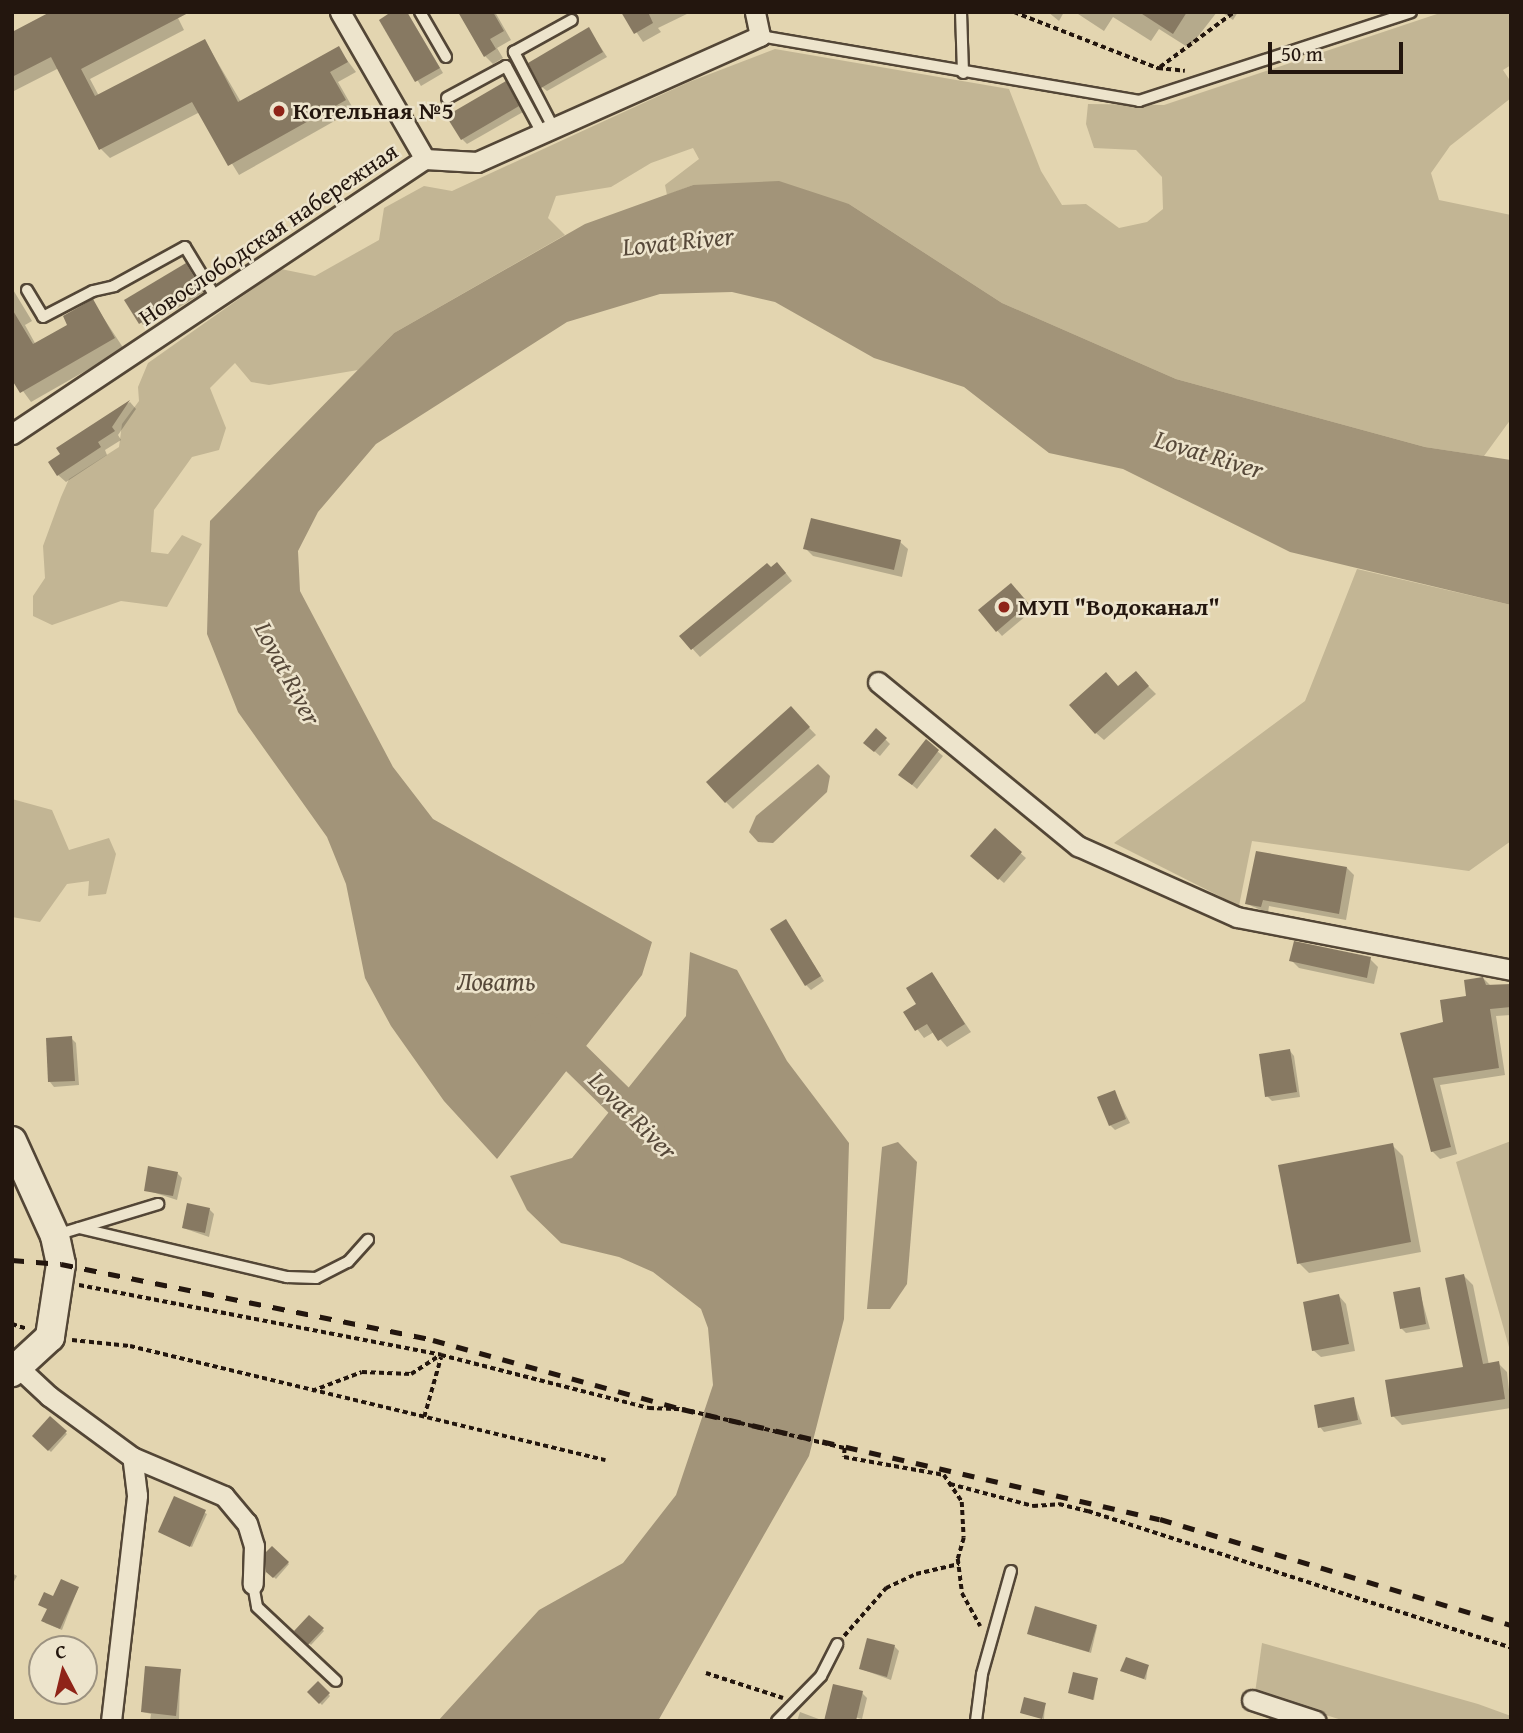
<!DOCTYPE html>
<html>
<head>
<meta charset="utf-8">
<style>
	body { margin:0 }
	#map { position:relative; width:1523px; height:1733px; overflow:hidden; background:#e3d5b0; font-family:"Gentium Book Plus",serif }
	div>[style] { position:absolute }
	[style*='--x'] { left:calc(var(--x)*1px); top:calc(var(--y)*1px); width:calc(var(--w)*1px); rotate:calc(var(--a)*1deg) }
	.green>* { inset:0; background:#c2b594 }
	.water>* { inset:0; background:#a29479 }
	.shadow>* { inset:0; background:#0003 }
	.river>* { height:32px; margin:-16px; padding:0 16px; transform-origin:16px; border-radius:16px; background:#a29479 }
	.building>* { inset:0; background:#877962 }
	.path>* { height:3.5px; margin-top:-1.75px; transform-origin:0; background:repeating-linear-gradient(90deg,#23160e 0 5px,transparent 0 8.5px) }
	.roads { filter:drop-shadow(2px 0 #534636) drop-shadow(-2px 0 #534636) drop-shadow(0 2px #534636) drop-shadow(0 -2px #534636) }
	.lane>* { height:10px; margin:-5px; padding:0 5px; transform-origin:5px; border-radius:5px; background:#ede4cc }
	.street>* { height:19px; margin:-9.5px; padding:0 9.5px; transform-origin:9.5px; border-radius:9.5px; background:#ede4cc }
	.secondary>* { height:28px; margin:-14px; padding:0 14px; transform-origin:14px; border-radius:14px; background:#ede4cc }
	.rail>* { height:5px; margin-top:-2.5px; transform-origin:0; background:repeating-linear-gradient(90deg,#23160e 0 12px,transparent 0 24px) }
	.dots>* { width:19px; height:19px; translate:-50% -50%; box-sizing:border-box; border:4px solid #ede4cc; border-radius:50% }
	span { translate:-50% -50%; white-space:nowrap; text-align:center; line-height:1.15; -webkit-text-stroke:5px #ede4cc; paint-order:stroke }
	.poi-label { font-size:24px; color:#23160e; font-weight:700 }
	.left { translate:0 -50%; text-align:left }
	.street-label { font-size:24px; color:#23160e }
	.water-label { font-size:26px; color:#564839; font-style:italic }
	.frame { position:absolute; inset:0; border:14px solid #23160e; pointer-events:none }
	.north { position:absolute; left:28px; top:1635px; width:70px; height:70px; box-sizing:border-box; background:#ede4cc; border:2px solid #9c9280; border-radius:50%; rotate:353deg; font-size:19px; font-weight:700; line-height:28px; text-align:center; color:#23160e }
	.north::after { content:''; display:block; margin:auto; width:24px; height:32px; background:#8f2418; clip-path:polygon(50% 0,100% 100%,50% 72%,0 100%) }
	.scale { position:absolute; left:1268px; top:42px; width:135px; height:32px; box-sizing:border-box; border:4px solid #23160e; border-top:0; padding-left:9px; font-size:21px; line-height:24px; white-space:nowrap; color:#23160e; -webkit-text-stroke:5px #ede4cc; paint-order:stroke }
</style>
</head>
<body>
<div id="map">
	<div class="green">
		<div style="clip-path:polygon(1443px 12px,1511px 12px,1511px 65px,1503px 70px,1511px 82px,1511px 98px,1450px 146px,1431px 173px,1439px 200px,1511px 215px,1511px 419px,1484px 456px,1425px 447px,1176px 379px,1002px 303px,849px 204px,693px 185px,667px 195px,665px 185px,699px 159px,693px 148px,651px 163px,611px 187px,556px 196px,548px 218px,565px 235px,394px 333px,358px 370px,269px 385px,251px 382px,235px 363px,210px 388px,226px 428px,219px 450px,192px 457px,154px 510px,151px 552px,168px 554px,182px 535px,202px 544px,167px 607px,121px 601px,52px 625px,33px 616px,33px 596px,45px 578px,43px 546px,61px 497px,69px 479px,119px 447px,122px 424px,139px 401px,138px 387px,148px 363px,281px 269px,315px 276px,379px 240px,384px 208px,424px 186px,452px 191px,689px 82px,775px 49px,1009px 89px,1041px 171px,1062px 205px,1086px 204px,1119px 228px,1147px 222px,1163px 209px,1162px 177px,1136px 150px,1094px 148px,1086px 124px,1088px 104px,1164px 105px)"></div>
		<div style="clip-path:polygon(1357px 569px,1511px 605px,1511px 841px,1469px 871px,1252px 841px,1239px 906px,1114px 843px,1305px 701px)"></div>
		<div style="clip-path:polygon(12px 799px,52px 810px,69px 850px,109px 838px,116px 854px,106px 894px,88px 896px,89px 881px,67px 884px,40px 922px,12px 917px)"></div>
		<div style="clip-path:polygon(1511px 1141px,1511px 1354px,1456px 1162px)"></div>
		<div style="clip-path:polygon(1262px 1643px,1478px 1704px,1511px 1716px,1511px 1721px,1345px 1721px,1255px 1693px)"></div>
	</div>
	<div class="water">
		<div style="clip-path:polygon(779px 181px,849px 204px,1002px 303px,1176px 379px,1425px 447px,1511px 460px,1511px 605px,1290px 552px,1123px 469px,1049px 453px,964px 387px,874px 358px,775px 302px,732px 292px,660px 294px,567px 322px,376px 444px,318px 512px,298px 551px,300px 591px,393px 767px,433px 819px,652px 942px,642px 975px,497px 1159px,444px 1101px,391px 1026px,365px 978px,346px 884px,327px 837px,238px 712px,207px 634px,210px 521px,394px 333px,585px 224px,693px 185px)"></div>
		<div style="clip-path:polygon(818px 764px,830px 776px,827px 792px,773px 843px,758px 842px,749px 832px,756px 816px)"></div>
		<div style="clip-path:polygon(690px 952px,737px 970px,787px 1061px,849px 1143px,844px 1319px,809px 1456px,658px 1721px,438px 1721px,539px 1610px,623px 1563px,676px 1495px,713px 1385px,708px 1328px,701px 1309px,653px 1272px,619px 1257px,561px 1243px,527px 1210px,510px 1176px,572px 1158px,686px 1016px)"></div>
		<div style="clip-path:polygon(898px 1142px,917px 1162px,907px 1284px,890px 1309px,867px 1309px,882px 1147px)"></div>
	</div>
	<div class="shadow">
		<div style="clip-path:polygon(175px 12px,184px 30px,90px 79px,99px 96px,205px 41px,241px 102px,338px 48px,356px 72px,338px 82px,354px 110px,239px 175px,200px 112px,110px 158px,101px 149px,59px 68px,12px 92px,12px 34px)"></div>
		<div style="clip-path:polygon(395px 12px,407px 12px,443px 73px,421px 86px,381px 20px)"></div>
		<div style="clip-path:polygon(460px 12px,495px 12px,511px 40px,497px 48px,503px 58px,493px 64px,485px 56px)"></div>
		<div style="clip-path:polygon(623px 12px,691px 12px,658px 28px,661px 32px,643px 42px)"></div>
		<div style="clip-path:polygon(1048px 12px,1064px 12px,1059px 21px)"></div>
		<div style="clip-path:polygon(1075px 12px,1217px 12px,1189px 48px,1159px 29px,1151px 41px,1113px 17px,1104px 31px)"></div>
		<div style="clip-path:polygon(1221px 12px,1238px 12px,1233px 20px)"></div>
		<div style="clip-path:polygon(589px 29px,607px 57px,547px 91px,542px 87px)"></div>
		<div style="clip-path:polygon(506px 84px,523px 112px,467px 144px,462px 139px)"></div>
		<div style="clip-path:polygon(186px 265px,204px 292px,145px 328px,127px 301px)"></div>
		<div style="clip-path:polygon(12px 288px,32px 321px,25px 325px,36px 345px,70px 325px,93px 302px,124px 349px,31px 402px,12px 376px)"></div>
		<div style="clip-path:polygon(130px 402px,136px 409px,118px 435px,121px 440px,105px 450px,107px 455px,66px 482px,58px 475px,62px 454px,59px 448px)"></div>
		<div style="clip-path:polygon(900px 542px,908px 549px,902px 577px,813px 556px,805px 548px)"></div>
		<div style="clip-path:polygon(771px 569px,785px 572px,792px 581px,700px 657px,681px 636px)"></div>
		<div style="clip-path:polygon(1016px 590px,1033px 610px,1002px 636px,980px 611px)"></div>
		<div style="clip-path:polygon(1143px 681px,1156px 694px,1104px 740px,1096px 733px,1119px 688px)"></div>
		<div style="clip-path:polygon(798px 716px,816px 735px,733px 809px,726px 802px)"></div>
		<div style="clip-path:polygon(877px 731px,890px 744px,880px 756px,865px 743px)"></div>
		<div style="clip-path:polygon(926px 742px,943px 756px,917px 789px,905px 779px)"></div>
		<div style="clip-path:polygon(995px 831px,1026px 858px,1004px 883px,977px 860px)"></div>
		<div style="clip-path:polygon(1347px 868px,1354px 875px,1346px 920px,1269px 906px,1268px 913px,1247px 904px)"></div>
		<div style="clip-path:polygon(790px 926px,824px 981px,811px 990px,806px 985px)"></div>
		<div style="clip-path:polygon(1370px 959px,1378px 967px,1374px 984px,1299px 968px,1291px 960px)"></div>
		<div style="clip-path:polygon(932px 974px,971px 1032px,947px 1047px,934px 1032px,924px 1038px,905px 1013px,918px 1005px)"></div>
		<div style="clip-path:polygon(1484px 979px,1492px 987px,1511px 986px,1511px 1015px,1496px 1016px,1505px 1075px,1440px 1085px,1457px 1154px,1440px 1159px,1432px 1151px,1402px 1034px,1445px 1023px,1468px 998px,1466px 982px)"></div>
		<div style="clip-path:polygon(71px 1038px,76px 1043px,79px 1085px,54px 1087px,50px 1082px)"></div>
		<div style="clip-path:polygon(1290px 1051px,1294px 1056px,1300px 1097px,1272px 1101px,1267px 1096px)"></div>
		<div style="clip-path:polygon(1114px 1092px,1130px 1123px,1115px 1130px,1110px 1125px)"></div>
		<div style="clip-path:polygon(1392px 1145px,1403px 1156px,1421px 1252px,1309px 1273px,1299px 1263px)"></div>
		<div style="clip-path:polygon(177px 1173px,182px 1178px,177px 1200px,146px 1190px)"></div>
		<div style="clip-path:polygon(209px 1209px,214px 1214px,209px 1237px,183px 1228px)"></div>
		<div style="clip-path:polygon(1464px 1276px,1473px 1285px,1489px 1365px,1498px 1363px,1507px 1372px,1511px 1408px,1402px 1425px,1393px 1416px,1465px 1369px)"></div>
		<div style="clip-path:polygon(1419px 1289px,1430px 1329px,1406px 1333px,1401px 1328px)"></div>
		<div style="clip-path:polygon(1339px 1296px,1346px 1304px,1355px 1351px,1321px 1357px,1313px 1350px)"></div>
		<div style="clip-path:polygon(1353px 1399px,1362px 1424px,1324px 1432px,1320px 1427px)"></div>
		<div style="clip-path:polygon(50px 1418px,67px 1434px,51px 1452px,34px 1436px)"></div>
		<div style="clip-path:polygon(175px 1498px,207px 1514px,192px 1547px,160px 1532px)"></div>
		<div style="clip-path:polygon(272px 1549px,289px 1564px,276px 1579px,267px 1571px)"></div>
		<div style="clip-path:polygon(12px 1573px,17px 1576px,12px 1585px)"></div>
		<div style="clip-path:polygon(78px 1588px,62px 1630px,45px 1623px,54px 1598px)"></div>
		<div style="clip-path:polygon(309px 1617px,324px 1631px,311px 1645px,296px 1631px)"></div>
		<div style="clip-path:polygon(1097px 1627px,1091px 1653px,1031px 1635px)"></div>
		<div style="clip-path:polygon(894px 1646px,899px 1651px,891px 1680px,861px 1669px)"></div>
		<div style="clip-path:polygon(1148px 1666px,1146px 1680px,1124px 1672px)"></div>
		<div style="clip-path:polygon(180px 1671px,179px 1721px,150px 1721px,151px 1714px,143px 1712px)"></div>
		<div style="clip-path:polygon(1097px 1680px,1094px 1700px,1070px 1693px)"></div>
		<div style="clip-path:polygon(318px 1684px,330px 1696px,322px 1705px,309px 1692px)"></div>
		<div style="clip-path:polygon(55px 1691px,80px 1691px,74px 1702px)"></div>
		<div style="clip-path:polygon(862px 1693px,867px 1698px,862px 1719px,834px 1712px)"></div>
		<div style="clip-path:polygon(1045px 1704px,1044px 1719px,1022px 1713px)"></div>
		<div style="clip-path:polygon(800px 1712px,824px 1721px,797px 1721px)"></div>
	</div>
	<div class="river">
		<div style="--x:546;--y:1029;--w:144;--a:44.4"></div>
	</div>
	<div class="building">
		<div style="clip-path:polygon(50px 12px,190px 12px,81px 69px,95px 96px,205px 39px,238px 102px,339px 46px,348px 62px,330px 72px,346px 100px,228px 166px,192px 102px,99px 150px,51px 57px,12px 77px,12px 32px)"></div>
		<div style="clip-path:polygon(391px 12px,407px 12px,440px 68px,415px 82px,379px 20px)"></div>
		<div style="clip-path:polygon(458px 12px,493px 12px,504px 31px,490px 39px,496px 49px,484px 57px)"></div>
		<div style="clip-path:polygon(621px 12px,648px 12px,653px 23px,634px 34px)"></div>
		<div style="clip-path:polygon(1139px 12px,1187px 12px,1173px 34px)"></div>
		<div style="clip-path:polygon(589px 27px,603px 52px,541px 88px,528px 63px)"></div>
		<div style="clip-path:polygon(506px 81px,519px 106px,461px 140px,446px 116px)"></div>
		<div style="clip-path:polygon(186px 263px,200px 287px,139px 324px,124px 300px)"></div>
		<div style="clip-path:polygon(93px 299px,115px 338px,20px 393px,12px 380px,12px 309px,33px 344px,67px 325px,63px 316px)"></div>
		<div style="clip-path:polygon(130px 400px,112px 427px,115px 431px,98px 442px,101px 447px,57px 476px,48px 462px,60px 454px,56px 448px)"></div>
		<div style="clip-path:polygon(811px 518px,901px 540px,894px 570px,803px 549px)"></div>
		<div style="clip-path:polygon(777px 562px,786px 573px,691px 650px,679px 636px,767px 563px,771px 567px)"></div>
		<div style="clip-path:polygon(1011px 583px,1029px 604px,996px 632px,978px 610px)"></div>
		<div style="clip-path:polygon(1136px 671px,1149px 686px,1095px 734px,1069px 705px,1106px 672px,1118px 686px)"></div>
		<div style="clip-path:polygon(791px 706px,810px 727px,725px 803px,706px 782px)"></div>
		<div style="clip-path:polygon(876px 728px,887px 738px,874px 752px,863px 743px)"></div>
		<div style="clip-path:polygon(926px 739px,939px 750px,912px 785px,898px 775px)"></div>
		<div style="clip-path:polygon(995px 828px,1022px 852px,998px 880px,970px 856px)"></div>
		<div style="clip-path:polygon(1256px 851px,1347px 867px,1339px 914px,1263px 900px,1261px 907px,1245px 904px)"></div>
		<div style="clip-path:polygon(786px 919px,821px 976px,805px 986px,770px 929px)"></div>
		<div style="clip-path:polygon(1294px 941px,1371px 957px,1367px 978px,1289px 961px)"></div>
		<div style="clip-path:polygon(932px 972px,965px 1024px,938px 1041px,927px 1024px,915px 1031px,903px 1012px,916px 1004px,906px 988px)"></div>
		<div style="clip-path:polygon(1483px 977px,1486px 985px,1511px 984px,1511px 1007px,1490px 1009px,1499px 1068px,1433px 1078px,1451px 1147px,1431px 1152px,1400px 1033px,1443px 1022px,1440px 1000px,1466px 996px,1464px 980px)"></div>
		<div style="clip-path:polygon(72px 1036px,75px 1081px,48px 1082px,46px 1038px)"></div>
		<div style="clip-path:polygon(1290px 1049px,1297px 1092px,1265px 1097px,1259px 1054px)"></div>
		<div style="clip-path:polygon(1115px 1090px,1126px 1119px,1109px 1126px,1097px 1097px)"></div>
		<div style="clip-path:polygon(1393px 1143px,1411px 1242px,1297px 1264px,1278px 1165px)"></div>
		<div style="clip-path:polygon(148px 1166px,178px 1172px,173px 1196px,144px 1191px)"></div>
		<div style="clip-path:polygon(187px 1203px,210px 1208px,205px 1233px,182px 1228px)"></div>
		<div style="clip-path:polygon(1464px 1274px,1483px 1364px,1499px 1361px,1505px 1399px,1391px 1417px,1385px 1380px,1463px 1367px,1445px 1278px)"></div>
		<div style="clip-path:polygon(1420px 1287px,1426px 1324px,1400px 1329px,1393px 1292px)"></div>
		<div style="clip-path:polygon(1339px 1294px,1349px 1344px,1312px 1351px,1303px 1302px)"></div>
		<div style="clip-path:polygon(1354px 1397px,1358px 1420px,1318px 1428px,1314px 1405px)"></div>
		<div style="clip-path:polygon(50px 1416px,67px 1431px,48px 1451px,32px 1436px)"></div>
		<div style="clip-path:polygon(174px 1496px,206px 1510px,190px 1547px,158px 1532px)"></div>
		<div style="clip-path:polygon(272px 1546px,289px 1562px,273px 1578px,266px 1572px,266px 1552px)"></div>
		<div style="clip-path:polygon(61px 1579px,79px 1587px,60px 1629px,41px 1621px,47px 1609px,38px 1605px,44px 1592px,53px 1596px)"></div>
		<div style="clip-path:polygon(1035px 1606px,1097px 1625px,1089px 1652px,1027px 1634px)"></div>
		<div style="clip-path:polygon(309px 1615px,324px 1628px,308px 1645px,294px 1631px)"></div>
		<div style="clip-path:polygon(867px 1638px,895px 1645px,887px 1677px,859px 1669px)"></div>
		<div style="clip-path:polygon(1126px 1657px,1149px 1665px,1144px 1679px,1120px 1671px)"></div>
		<div style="clip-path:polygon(145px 1666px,181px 1669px,176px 1716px,141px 1712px)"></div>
		<div style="clip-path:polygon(1073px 1672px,1098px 1678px,1093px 1700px,1068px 1693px)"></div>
		<div style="clip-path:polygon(318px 1681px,330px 1693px,319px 1704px,307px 1692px)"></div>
		<div style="clip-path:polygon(833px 1684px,863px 1691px,856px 1721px,824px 1721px)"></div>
		<div style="clip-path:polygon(1024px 1697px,1046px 1703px,1042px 1719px,1020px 1713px)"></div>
	</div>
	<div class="path">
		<div style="--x:1014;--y:12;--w:155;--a:21.3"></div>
		<div style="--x:1158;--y:68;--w:27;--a:6"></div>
		<div style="--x:1160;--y:67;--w:92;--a:-36.6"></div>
		<div style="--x:79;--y:1285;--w:369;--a:10.9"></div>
		<div style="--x:441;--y:1355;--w:215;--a:14.3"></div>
		<div style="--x:649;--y:1408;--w:33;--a:2"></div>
		<div style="--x:682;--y:1409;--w:168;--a:13.5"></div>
		<div style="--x:845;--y:1448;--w:9;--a:96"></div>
		<div style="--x:844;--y:1457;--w:102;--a:10.2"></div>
		<div style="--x:944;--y:1475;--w:32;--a:56"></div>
		<div style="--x:962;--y:1502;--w:36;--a:87"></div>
		<div style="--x:964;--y:1538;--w:22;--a:106"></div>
		<div style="--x:958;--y:1559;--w:34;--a:83"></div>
		<div style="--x:962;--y:1593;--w:38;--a:61"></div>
		<div style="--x:12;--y:1324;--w:16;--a:18"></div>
		<div style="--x:72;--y:1340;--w:58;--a:5.9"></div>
		<div style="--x:130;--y:1346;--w:489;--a:13.5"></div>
		<div style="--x:312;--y:1391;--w:53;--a:-20.8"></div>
		<div style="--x:362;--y:1372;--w:49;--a:2.3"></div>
		<div style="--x:411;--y:1374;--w:33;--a:-33"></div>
		<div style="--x:424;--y:1417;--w:62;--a:-74.2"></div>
		<div style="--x:950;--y:1484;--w:86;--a:14.8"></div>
		<div style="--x:1033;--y:1506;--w:26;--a:-4"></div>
		<div style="--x:1059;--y:1504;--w:30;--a:14"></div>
		<div style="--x:1088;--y:1511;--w:445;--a:17.9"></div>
		<div style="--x:844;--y:1636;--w:64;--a:-48.8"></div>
		<div style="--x:886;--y:1588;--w:33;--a:-25"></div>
		<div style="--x:916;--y:1574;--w:44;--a:-13.1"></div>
		<div style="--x:706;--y:1673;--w:81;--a:18"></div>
	</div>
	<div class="roads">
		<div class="lane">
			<div style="--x:420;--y:12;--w:52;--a:60"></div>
			<div style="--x:961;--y:12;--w:61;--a:88.1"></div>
			<div style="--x:760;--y:36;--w:385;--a:9.7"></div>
			<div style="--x:1139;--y:101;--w:286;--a:-18.1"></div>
			<div style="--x:447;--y:98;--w:67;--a:-28.5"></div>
			<div style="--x:506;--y:66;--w:76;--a:61.8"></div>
			<div style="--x:553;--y:127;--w:85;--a:-117.5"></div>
			<div style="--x:514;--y:52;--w:66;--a:-28.9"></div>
			<div style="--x:27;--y:290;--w:31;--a:59"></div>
			<div style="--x:43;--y:317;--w:56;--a:-27.5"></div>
			<div style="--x:93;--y:291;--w:22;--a:-13"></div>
			<div style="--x:114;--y:286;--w:81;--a:-28.8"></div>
			<div style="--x:185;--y:247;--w:60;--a:58.7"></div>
			<div style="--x:79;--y:1228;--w:214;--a:13.3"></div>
			<div style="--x:287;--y:1277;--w:29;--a:2"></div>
			<div style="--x:316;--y:1278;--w:36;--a:-27"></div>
			<div style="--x:348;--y:1262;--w:30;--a:-48"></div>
			<div style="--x:56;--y:1235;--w:107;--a:-16.9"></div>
			<div style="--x:253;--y:1584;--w:23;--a:80"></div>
			<div style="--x:257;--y:1607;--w:108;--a:43.1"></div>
			<div style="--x:777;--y:1721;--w:63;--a:-45.6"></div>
			<div style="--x:821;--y:1676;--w:36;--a:-63"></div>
			<div style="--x:976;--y:1721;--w:47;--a:-82.7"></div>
			<div style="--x:982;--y:1674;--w:107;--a:-74.3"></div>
		</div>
		<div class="street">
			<div style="--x:340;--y:12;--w:170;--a:60"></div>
			<div style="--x:12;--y:434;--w:496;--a:-33.7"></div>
			<div style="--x:425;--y:159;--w:52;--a:3.3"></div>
			<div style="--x:477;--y:162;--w:310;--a:-24"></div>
			<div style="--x:760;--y:36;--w:25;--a:-102"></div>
			<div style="--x:878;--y:682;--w:259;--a:39.4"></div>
			<div style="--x:1078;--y:846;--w:174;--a:24.1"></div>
			<div style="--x:1237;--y:917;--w:279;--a:10.9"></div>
			<div style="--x:20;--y:1369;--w:40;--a:43"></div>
			<div style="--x:49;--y:1396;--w:103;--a:36.3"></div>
			<div style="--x:132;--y:1457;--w:100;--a:23"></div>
			<div style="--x:224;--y:1496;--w:35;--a:50"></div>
			<div style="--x:247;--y:1523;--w:24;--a:73"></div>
			<div style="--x:254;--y:1546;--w:38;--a:92"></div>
			<div style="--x:1252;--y:1700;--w:67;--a:18.2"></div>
			<div style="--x:111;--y:1721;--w:227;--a:-83.4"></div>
			<div style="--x:137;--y:1495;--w:38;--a:-97"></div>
		</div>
		<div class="secondary">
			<div style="--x:12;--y:1141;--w:104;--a:65.6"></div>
			<div style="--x:55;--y:1236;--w:29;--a:78"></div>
			<div style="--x:61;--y:1264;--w:74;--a:98.6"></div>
			<div style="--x:50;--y:1337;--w:52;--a:137.4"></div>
		</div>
	</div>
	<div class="rail">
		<div style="--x:12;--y:1260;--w:49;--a:4.7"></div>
		<div style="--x:61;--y:1264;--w:380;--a:11.5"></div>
		<div style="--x:433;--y:1340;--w:258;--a:15.5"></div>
		<div style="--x:682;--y:1409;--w:490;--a:13"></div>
		<div style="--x:1160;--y:1519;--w:367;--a:16.8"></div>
	</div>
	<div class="dots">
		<div style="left:279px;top:111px;background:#8f2418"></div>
		<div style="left:1004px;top:607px;background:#8f2418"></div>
	</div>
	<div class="poi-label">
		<span class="left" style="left:293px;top:111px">Котельная №5</span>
		<span class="left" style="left:1018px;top:607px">МУП "Водоканал"</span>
	</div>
	<div class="street-label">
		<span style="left:268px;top:234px;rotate:-34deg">Новослободская набережная</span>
	</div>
	<div class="water-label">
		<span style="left:678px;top:241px;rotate:-6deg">Lovat River</span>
		<span style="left:1209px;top:454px;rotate:17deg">Lovat River</span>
		<span style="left:288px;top:673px;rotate:62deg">Lovat River</span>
		<span style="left:496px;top:981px">Ловать</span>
		<span style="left:633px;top:1115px;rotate:45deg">Lovat River</span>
	</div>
	<div class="frame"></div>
	<div class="north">С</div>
	<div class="scale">50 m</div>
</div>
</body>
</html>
